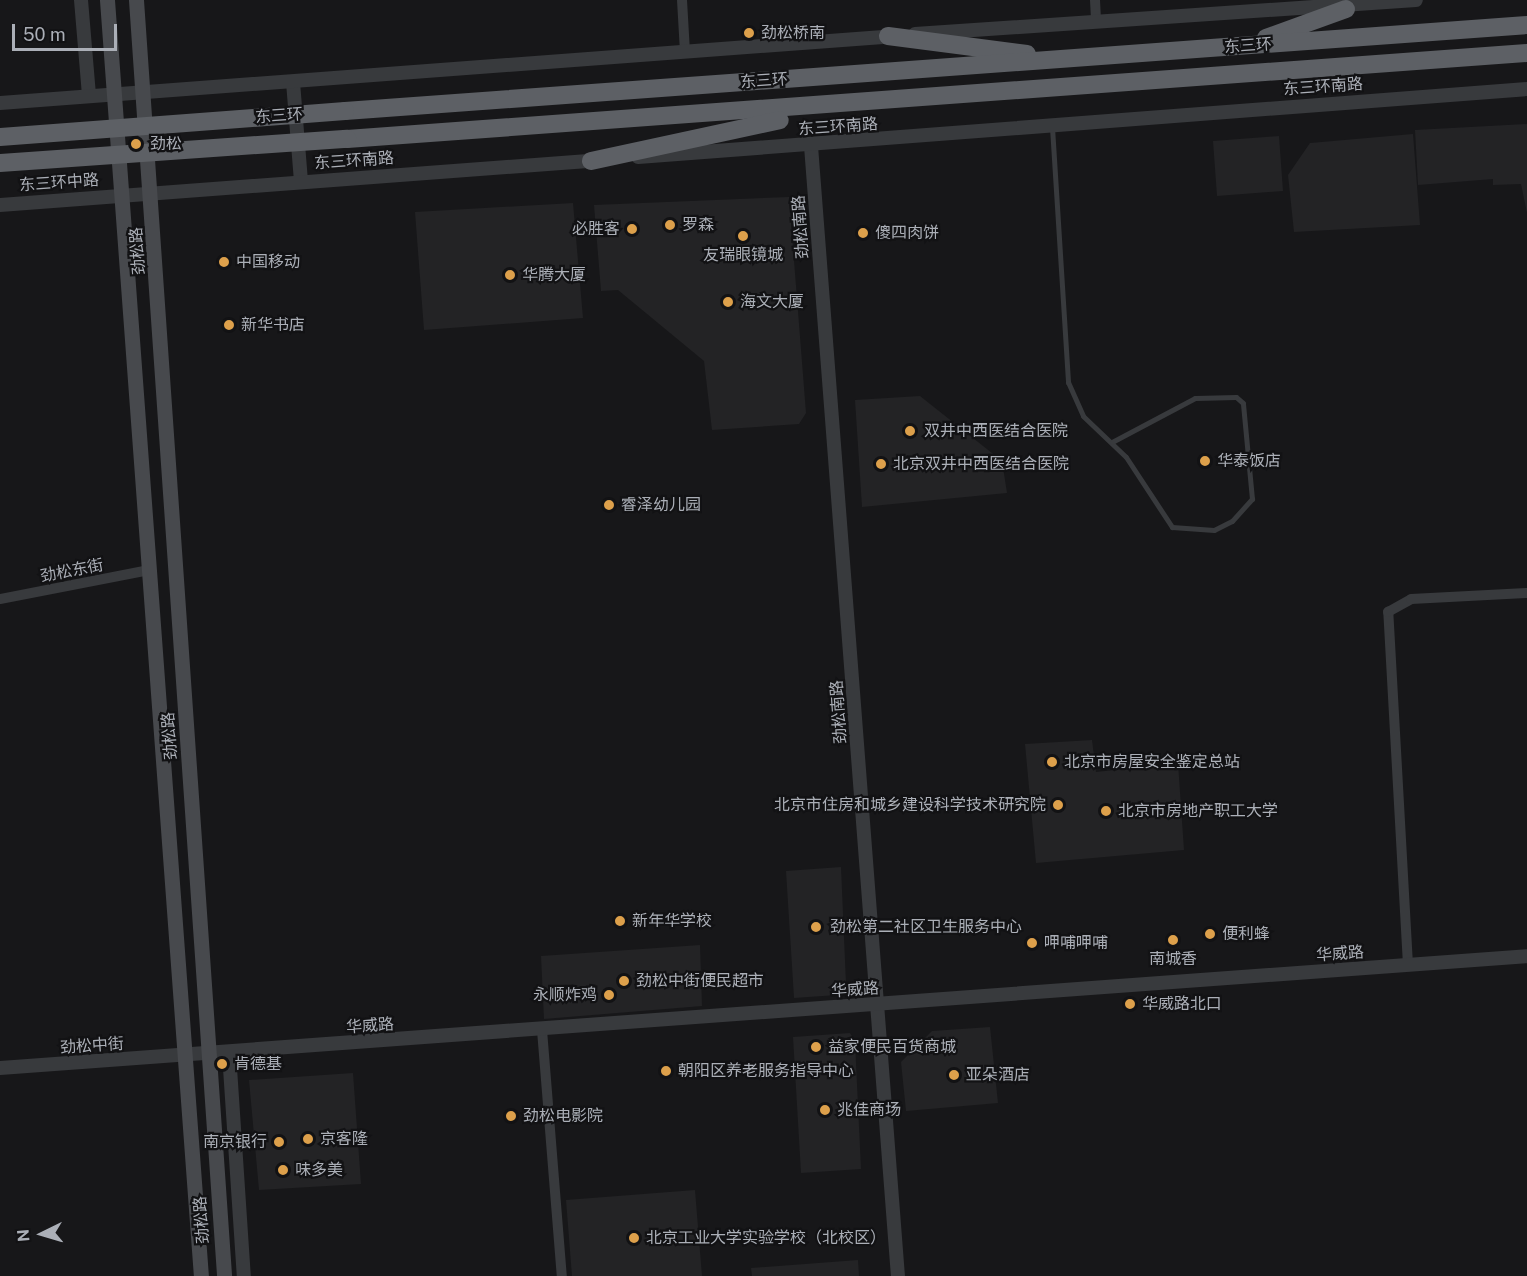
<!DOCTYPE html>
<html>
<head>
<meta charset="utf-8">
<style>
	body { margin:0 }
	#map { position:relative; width:1527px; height:1276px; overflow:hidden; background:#171719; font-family:"Public Sans","Noto Sans SC",sans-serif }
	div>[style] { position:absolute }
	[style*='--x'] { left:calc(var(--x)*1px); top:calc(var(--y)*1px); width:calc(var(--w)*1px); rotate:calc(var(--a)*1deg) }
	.built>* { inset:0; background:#232325 }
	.service>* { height:5px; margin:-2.5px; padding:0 2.5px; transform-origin:2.5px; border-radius:2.5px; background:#383a3d }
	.minor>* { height:10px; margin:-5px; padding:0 5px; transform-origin:5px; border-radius:5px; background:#383a3d }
	.tertiary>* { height:14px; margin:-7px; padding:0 7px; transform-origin:7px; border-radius:7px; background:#383a3d }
	.secondary>* { height:15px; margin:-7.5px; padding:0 7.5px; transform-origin:7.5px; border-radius:7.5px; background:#47494d }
	.trunk>* { height:18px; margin:-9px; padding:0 9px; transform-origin:9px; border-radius:9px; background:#5d6065 }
	.trunk-bridge>* { height:18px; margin:-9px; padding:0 9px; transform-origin:9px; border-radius:9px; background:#5d6065 }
	.dots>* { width:16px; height:16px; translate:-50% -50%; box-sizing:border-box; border:3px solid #121214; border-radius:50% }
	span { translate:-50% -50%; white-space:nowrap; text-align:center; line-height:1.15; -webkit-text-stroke:4.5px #121214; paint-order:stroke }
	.poi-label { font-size:16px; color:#abafb7 }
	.left { translate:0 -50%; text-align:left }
	.right { translate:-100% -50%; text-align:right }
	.street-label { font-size:16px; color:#abafb7 }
	.north { position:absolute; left:12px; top:1204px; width:60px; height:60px; -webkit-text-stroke:4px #121214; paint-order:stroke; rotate:265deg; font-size:16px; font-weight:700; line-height:24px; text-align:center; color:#abafb7 }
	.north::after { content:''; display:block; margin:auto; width:21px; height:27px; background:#abafb7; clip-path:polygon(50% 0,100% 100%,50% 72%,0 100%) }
	.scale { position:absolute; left:12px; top:24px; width:105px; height:27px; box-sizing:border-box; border:3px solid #abafb7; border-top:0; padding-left:8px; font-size:18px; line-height:21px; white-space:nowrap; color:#abafb7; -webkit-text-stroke:4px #121214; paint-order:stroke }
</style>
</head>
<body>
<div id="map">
	<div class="built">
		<div style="clip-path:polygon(1527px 124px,1527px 213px,1521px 184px,1493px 185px,1493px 179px,1418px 185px,1415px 130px)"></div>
		<div style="clip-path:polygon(1413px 134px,1420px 225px,1294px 232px,1288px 175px,1310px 143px)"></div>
		<div style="clip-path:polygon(1279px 136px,1283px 191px,1217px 196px,1213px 141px)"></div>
		<div style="clip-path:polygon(789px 197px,806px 413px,799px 424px,712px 430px,704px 361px,618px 290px,601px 291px,594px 205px)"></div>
		<div style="clip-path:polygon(573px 203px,583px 318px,424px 330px,415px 212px)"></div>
		<div style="clip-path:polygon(920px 396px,1002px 461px,1007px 493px,862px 507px,855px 400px)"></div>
		<div style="clip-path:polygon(1092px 740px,1096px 772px,1178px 763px,1184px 850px,1036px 863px,1025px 744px)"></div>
		<div style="clip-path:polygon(841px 867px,846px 984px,837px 995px,794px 998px,786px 871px)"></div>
		<div style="clip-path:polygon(700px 945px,702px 1006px,544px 1019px,541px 956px)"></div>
		<div style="clip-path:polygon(990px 1027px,998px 1103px,906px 1111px,901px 1062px,932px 1031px)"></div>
		<div style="clip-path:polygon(850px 1033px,855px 1042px,861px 1169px,801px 1173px,793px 1037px)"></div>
		<div style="clip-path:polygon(353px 1073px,361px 1184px,259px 1190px,249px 1080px)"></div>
		<div style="clip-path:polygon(695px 1190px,702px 1276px,572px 1276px,566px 1200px)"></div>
		<div style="clip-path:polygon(858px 1260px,859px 1276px,752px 1276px,751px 1268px)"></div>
	</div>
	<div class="service">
		<div style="--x:1052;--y:127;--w:256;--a:86.4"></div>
		<div style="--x:1068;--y:382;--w:37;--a:66"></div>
		<div style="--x:1083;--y:416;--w:59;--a:43.6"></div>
		<div style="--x:1126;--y:457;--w:84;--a:56.7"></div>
		<div style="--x:1172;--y:527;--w:42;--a:4.1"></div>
		<div style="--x:1214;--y:530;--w:20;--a:-27"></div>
		<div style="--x:1232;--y:521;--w:30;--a:-48"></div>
		<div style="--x:1252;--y:499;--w:96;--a:-95.4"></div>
		<div style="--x:1243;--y:403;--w:9;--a:-139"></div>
		<div style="--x:1236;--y:397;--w:41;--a:178.6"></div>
		<div style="--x:1195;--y:398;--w:94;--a:152.1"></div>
	</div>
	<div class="minor">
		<div style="--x:682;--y:0;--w:52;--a:86.7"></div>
		<div style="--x:1095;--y:0;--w:22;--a:87"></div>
		<div style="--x:0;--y:599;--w:152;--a:-11"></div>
		<div style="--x:1408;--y:965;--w:354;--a:-93.2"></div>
		<div style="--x:1388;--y:612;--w:26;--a:-29"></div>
		<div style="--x:1411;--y:599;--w:116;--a:-3"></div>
		<div style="--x:542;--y:1030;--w:247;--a:85.4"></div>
	</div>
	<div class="tertiary">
		<div style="--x:81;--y:0;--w:96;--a:85.2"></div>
		<div style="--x:915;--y:34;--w:502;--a:-3.88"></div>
		<div style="--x:293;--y:82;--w:100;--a:85.4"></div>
		<div style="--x:0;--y:103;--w:899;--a:-4.28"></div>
		<div style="--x:811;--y:146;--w:1133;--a:85.6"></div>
		<div style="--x:638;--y:157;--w:892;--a:-4.37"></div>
		<div style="--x:0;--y:205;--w:603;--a:-4.28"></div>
		<div style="--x:229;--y:1053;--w:224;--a:86.2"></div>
		<div style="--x:0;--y:1068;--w:1531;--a:-4.19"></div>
	</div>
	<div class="secondary">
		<div style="--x:107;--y:0;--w:1279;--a:85.79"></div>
		<div style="--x:136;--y:0;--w:1279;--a:86.05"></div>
	</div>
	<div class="trunk">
		<div style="--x:888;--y:36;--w:140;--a:7.4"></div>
		<div style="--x:1266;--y:38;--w:85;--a:-19.9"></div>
		<div style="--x:345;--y:111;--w:1185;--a:-4.16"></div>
		<div style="--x:347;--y:139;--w:1183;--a:-4.17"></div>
		<div style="--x:591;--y:161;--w:193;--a:-12.2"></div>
	</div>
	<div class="trunk-bridge">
		<div style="--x:0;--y:137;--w:346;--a:-4.3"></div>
		<div style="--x:0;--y:163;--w:348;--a:-4"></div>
	</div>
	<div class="dots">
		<div style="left:749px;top:33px;background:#dda04b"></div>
		<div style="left:136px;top:144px;background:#dda04b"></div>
		<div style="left:670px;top:225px;background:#dda04b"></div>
		<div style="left:632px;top:229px;background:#dda04b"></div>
		<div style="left:863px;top:233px;background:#dda04b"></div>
		<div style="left:743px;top:236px;background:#dda04b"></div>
		<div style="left:224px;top:262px;background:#dda04b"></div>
		<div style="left:510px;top:275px;background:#dda04b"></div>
		<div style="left:728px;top:302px;background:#dda04b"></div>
		<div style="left:229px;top:325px;background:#dda04b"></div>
		<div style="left:910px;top:431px;background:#dda04b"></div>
		<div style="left:1205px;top:461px;background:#dda04b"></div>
		<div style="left:881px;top:464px;background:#dda04b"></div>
		<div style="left:609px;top:505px;background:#dda04b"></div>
		<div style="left:1052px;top:762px;background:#dda04b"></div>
		<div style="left:1058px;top:805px;background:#dda04b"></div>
		<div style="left:1106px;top:811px;background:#dda04b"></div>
		<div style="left:620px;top:921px;background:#dda04b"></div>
		<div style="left:816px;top:927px;background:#dda04b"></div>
		<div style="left:1210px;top:934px;background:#dda04b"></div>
		<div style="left:1173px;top:940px;background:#dda04b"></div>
		<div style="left:1032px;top:943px;background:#dda04b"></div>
		<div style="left:624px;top:981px;background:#dda04b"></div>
		<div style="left:609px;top:995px;background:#dda04b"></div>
		<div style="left:1130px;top:1004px;background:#dda04b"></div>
		<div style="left:816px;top:1047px;background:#dda04b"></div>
		<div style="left:222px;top:1064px;background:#dda04b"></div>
		<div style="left:666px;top:1071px;background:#dda04b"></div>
		<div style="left:954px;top:1075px;background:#dda04b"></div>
		<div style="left:825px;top:1110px;background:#dda04b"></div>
		<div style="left:511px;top:1116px;background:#dda04b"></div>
		<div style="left:308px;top:1139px;background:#dda04b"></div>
		<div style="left:279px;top:1142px;background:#dda04b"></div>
		<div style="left:283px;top:1170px;background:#dda04b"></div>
		<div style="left:634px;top:1238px;background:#dda04b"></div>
	</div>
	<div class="poi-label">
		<span class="left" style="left:761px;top:33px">劲松桥南</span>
		<span class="left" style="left:150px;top:144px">劲松</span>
		<span class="left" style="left:682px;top:225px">罗森</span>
		<span class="right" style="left:620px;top:229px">必胜客</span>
		<span class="left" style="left:875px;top:233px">傻四肉饼</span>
		<span style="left:743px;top:255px">友瑞眼镜城</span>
		<span class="left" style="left:236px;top:262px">中国移动</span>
		<span class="left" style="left:522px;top:275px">华腾大厦</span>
		<span class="left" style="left:740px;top:302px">海文大厦</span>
		<span class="left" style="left:241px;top:325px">新华书店</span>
		<span class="left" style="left:924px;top:431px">双井中西医结合医院</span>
		<span class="left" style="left:1217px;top:461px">华泰饭店</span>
		<span class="left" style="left:893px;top:464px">北京双井中西医结合医院</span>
		<span class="left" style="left:621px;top:505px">睿泽幼儿园</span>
		<span class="left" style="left:1064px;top:762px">北京市房屋安全鉴定总站</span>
		<span class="right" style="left:1046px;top:805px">北京市住房和城乡建设科学技术研究院</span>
		<span class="left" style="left:1118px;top:811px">北京市房地产职工大学</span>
		<span class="left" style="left:632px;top:921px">新年华学校</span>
		<span class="left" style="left:830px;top:927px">劲松第二社区卫生服务中心</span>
		<span class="left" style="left:1222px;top:934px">便利蜂</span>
		<span class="left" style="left:1044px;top:943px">呷哺呷哺</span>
		<span style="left:1173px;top:959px">南城香</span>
		<span class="left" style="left:636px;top:981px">劲松中街便民超市</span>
		<span class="right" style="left:597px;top:995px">永顺炸鸡</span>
		<span class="left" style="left:1142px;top:1004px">华威路北口</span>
		<span class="left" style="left:828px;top:1047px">益家便民百货商城</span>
		<span class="left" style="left:234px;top:1064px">肯德基</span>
		<span class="left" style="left:678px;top:1071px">朝阳区养老服务指导中心</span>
		<span class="left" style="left:966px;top:1075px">亚朵酒店</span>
		<span class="left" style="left:837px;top:1110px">兆佳商场</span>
		<span class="left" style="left:523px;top:1116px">劲松电影院</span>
		<span class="left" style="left:320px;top:1139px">京客隆</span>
		<span class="right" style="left:267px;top:1142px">南京银行</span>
		<span class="left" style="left:295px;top:1170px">味多美</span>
		<span class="left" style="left:646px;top:1238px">北京工业大学实验学校（北校区）</span>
	</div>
	<div class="street-label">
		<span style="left:1248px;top:46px;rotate:-4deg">东三环</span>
		<span style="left:764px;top:81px;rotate:-4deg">东三环</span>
		<span style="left:1323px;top:87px;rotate:-4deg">东三环南路</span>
		<span style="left:279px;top:116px;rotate:-4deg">东三环</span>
		<span style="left:838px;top:127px;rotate:-4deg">东三环南路</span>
		<span style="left:354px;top:161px;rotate:-4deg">东三环南路</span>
		<span style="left:59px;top:183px;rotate:-4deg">东三环中路</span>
		<span style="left:801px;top:227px;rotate:-94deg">劲松南路</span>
		<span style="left:138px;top:251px;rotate:-94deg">劲松路</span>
		<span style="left:72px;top:571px;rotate:-11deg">劲松东街</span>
		<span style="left:839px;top:712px;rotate:-94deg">劲松南路</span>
		<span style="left:170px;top:736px;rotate:-94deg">劲松路</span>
		<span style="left:1340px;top:954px;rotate:-4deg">华威路</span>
		<span style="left:855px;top:990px;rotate:-4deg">华威路</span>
		<span style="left:370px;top:1026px;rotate:-4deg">华威路</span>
		<span style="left:92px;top:1046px;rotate:-4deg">劲松中街</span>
		<span style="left:202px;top:1220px;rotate:-94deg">劲松路</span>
	</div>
	<div class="north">N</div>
	<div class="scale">50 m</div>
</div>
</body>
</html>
